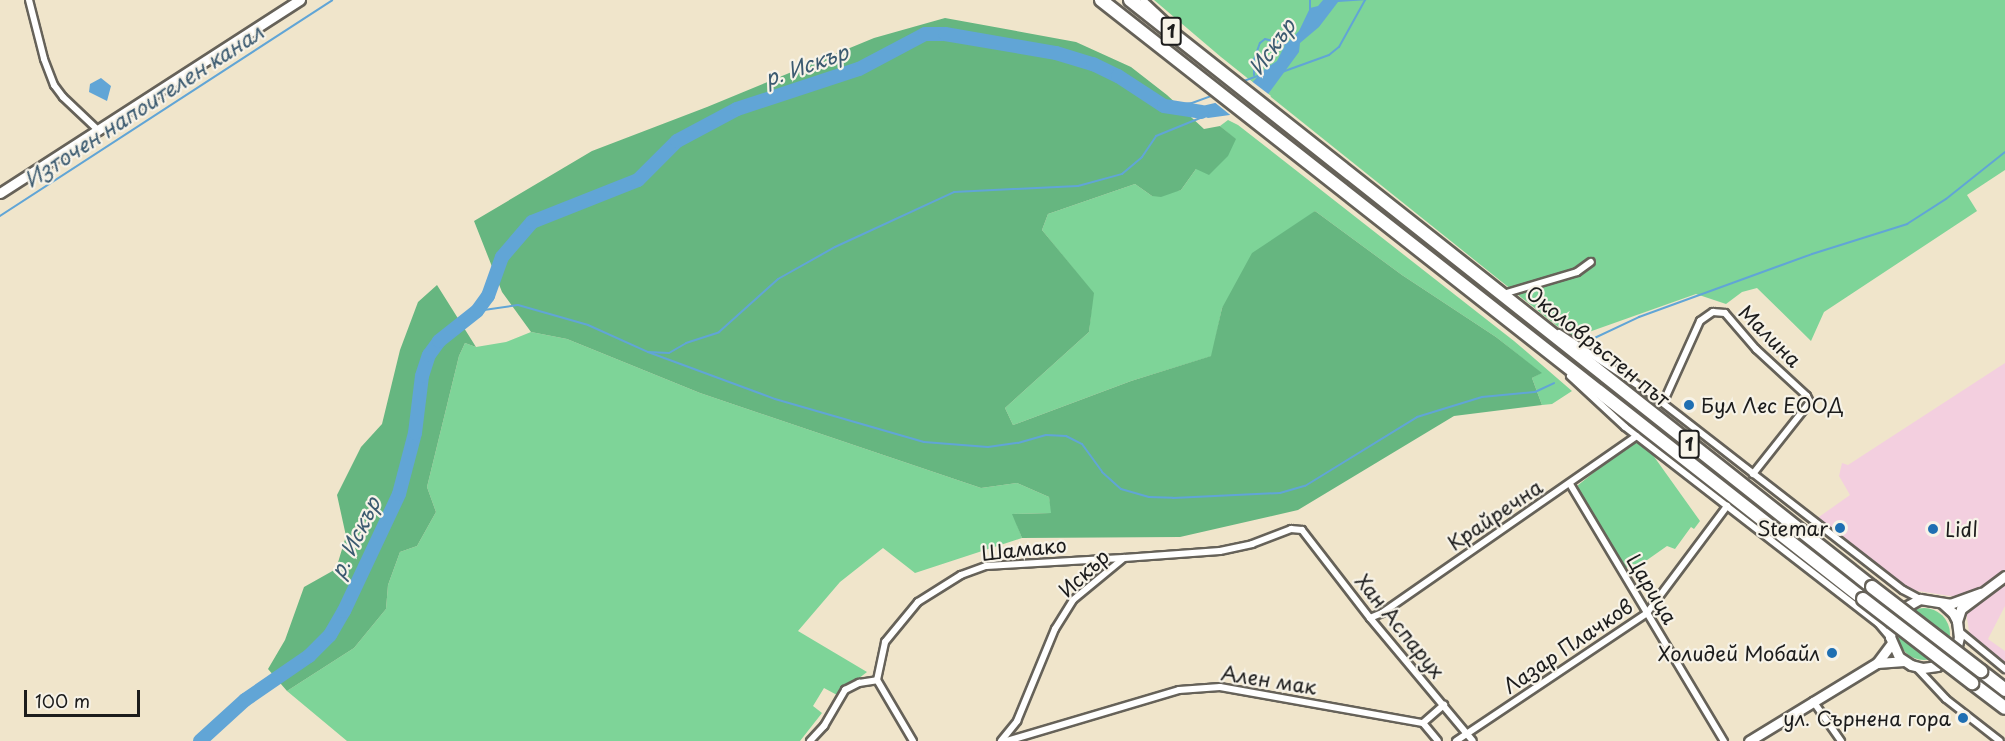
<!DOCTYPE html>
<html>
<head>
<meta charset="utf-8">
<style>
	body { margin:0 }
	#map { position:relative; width:2005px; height:741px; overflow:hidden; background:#f0e5cb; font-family:"Playpen Sans",sans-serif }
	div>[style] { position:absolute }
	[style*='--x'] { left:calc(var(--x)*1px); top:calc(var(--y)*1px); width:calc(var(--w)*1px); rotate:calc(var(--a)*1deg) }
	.built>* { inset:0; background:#f3cfdf }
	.green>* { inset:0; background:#7ed498 }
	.round { border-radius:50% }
	.forest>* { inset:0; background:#66b680 }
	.water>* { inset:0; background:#61a5d6 }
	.pier>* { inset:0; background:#f0e5cb }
	.stream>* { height:2px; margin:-1px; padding:0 1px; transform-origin:1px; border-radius:1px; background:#61a5d6 }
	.river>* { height:14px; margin:-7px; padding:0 7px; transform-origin:7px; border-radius:7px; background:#61a5d6 }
	.roads { filter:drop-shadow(2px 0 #666259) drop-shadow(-2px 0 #666259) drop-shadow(0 2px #666259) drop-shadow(0 -2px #666259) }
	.street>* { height:6px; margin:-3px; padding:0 3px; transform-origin:3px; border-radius:3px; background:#fff }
	.secondary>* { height:9px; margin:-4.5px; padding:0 4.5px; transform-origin:4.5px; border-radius:4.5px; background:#fff }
	.highway>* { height:12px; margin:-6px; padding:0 6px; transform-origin:6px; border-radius:6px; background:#fff }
	.bridges { filter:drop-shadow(2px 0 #666259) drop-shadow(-2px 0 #666259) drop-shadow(0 2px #666259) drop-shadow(0 -2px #666259) }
	.highway-bridge>* { height:12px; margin:-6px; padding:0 6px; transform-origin:6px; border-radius:6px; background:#fff }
	.dots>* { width:16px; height:16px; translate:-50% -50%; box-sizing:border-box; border:3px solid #f7f3e8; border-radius:50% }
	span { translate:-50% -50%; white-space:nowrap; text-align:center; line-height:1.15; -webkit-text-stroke:4.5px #f7f3e8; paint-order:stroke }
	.shield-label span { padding:2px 4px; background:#f7f3e8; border:2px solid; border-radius:4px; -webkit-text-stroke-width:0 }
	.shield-label { font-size:18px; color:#1c1c1c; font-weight:700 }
	.street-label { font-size:20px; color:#1c1c1c }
	.poi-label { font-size:20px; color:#1c1c1c }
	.left { translate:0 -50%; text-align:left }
	.right { translate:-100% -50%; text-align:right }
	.water-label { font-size:21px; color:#3b5a70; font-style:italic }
	.scale { position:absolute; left:24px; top:690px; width:116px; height:27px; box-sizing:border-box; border:3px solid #1c1c1c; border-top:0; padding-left:8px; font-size:18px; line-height:21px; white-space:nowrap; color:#1c1c1c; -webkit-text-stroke:4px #f7f3e8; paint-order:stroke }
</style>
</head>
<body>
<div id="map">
	<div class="built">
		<div style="clip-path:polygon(2005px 363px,2005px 606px,1988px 639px,2005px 651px,2005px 665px,1970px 637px,1966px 612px,1956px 597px,1906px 589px,1816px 519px,1850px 495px,1839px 476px,1842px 463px,1848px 465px)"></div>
	</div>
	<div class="green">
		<div style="clip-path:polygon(1154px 0,2005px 0,2005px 170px,1967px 195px,1977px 211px,1824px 312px,1811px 341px,1757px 288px,1742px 292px,1726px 304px,1696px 294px,1572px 338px,1221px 57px)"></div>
		<div style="clip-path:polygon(1228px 120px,1238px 125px,1514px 341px,1572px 391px,1552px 404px,1542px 405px,1532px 378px,1541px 373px,1496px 337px,1402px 275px,1315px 211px,1222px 308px,1212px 356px,1131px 381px,1013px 425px,1005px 408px,1089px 332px,1093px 293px,1042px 230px,1048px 214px,1135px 184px,1152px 196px,1181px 190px,1196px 169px,1235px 139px,1220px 126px)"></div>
		<div style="clip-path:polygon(531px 332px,567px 339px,700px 393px,981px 488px,1017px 483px,1049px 497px,1052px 513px,1013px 514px,1022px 538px,915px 573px,883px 548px,840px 582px,798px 631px,867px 672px,837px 695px,824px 688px,813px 706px,822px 713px,800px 741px,347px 741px,287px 691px,354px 648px,386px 609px,388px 585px,400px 552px,417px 546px,436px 512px,427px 487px,459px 356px,465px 343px,476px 347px,506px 342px)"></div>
		<div style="clip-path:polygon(1634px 440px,1650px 451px,1700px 521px,1694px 529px,1691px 527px,1675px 549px,1667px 546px,1640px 565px,1632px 564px,1625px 569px,1577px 486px)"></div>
		<div class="round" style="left:1898px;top:608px;width:52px;height:52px"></div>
	</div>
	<div class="forest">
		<div style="clip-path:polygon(945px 18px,1076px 42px,1131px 67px,1167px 95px,1204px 129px,1220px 126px,1236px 139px,1228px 156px,1209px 175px,1196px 169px,1181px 190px,1161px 197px,1152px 196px,1135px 184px,1048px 214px,1042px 230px,1094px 293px,1089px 332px,1005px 408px,1013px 425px,1131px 381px,1211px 356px,1222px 308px,1252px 253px,1315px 211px,1402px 275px,1496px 337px,1542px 373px,1532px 378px,1542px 405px,1454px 416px,1298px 510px,1180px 537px,1022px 538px,1012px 514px,1051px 513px,1049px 497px,1017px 483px,981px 488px,700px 393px,567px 339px,531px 332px,502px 292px,474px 221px,592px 151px,707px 107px,874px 38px)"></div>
		<div style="clip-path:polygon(437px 285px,476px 347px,465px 343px,459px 356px,427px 487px,436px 512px,417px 546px,400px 552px,388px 585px,386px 609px,354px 648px,287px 691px,268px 669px,285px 640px,304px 587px,336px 569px,346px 536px,337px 495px,361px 447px,382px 424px,400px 350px,418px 302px)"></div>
	</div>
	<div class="water">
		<div style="clip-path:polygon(1323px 0,1368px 0,1338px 2px,1319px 27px,1300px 43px,1299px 52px,1266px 97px,1237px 114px,1208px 118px,1185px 110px,1232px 99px,1243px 92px,1265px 69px,1277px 61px,1285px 45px,1299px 31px,1310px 8px,1318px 6px)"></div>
		<div style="clip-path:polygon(101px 78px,111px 86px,107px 101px,89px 92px,90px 84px)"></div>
	</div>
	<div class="pier">
		<div style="clip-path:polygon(1250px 80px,1271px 96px,1256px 110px,1234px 118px,1213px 101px,1231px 96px)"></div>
	</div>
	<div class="stream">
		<div style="--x:1310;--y:0;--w:9;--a:90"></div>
		<div style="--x:1282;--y:72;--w:50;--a:-19.9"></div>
		<div style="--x:1329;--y:55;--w:13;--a:-39"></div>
		<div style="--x:1339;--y:47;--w:54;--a:-61"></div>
		<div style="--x:1254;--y:75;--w:15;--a:-90"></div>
		<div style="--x:1254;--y:60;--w:18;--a:-71"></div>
		<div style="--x:1260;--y:43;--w:6;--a:-39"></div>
		<div style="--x:1265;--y:39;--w:24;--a:15"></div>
		<div style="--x:1241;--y:82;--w:20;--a:-20"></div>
		<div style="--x:1164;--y:106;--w:28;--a:-6"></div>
		<div style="--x:1192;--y:103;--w:23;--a:-20"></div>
		<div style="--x:0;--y:216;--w:396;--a:-33"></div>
		<div style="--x:477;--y:311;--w:41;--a:-8.3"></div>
		<div style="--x:518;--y:305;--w:73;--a:15.9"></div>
		<div style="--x:588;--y:325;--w:66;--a:24.2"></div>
		<div style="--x:648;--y:352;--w:21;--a:3"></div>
		<div style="--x:669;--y:353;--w:20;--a:-30"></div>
		<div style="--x:686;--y:343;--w:35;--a:-18"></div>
		<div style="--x:719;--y:332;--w:79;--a:-41.9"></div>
		<div style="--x:778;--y:279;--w:65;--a:-29.3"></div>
		<div style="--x:835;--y:247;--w:131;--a:-24.8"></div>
		<div style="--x:954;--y:192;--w:124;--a:-2.8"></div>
		<div style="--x:1078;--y:186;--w:46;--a:-15.3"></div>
		<div style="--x:1122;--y:174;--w:26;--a:-40"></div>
		<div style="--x:1142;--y:157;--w:25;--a:-56"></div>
		<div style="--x:1156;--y:136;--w:53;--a:-22.2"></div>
		<div style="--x:1586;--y:342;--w:59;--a:-25.3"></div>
		<div style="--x:1639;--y:317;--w:184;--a:-20"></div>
		<div style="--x:1812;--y:254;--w:100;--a:-17.5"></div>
		<div style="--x:1907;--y:224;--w:46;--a:-32.7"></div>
		<div style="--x:1946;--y:199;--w:75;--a:-38.5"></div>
		<div style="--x:648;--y:352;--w:135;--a:20.3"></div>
		<div style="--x:775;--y:399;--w:155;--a:16.1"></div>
		<div style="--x:924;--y:442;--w:64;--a:4.5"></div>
		<div style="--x:988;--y:447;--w:30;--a:-8"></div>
		<div style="--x:1018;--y:443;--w:29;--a:-16"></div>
		<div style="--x:1046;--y:435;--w:20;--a:3"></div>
		<div style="--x:1066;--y:436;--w:18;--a:27"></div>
		<div style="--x:1082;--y:444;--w:34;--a:54"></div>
		<div style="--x:1102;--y:472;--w:25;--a:42"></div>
		<div style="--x:1121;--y:489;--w:29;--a:16"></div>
		<div style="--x:1149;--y:497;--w:24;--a:2"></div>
		<div style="--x:1173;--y:498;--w:107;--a:-2.7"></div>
		<div style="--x:1280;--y:493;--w:26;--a:-16"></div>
		<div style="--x:1305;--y:486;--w:132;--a:-31.6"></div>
		<div style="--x:1417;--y:417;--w:68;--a:-17.1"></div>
		<div style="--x:1482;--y:397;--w:53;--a:-5.4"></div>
		<div style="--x:1535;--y:392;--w:21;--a:-25"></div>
	</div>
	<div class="river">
		<div style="--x:200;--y:741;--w:61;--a:-42.3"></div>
		<div style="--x:245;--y:700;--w:78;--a:-34.5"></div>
		<div style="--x:309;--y:656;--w:30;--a:-45"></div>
		<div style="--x:330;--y:635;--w:28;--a:-60"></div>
		<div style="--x:344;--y:611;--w:129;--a:-64.8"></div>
		<div style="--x:399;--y:494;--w:63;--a:-75.3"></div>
		<div style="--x:415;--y:433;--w:57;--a:-83"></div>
		<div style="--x:422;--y:376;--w:22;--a:-72"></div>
		<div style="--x:429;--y:355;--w:17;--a:-54"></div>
		<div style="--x:439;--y:341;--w:48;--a:-38.3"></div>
		<div style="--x:477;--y:311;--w:19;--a:-54"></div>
		<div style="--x:488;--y:296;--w:41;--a:-70.3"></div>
		<div style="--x:502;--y:257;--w:46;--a:-49.4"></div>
		<div style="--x:532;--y:222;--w:114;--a:-21.6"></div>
		<div style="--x:638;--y:180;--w:55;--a:-45"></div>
		<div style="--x:677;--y:141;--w:68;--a:-28.1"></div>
		<div style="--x:737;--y:109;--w:128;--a:-18.2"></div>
		<div style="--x:859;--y:69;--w:75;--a:-27.9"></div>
		<div style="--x:925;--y:34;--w:20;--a:0"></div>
		<div style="--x:945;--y:34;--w:113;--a:9.7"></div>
		<div style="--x:1056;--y:53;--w:39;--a:17"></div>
		<div style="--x:1093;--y:64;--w:28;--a:26"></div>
		<div style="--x:1118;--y:76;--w:55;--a:33.1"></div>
		<div style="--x:1164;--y:106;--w:38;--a:9"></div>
	</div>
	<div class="roads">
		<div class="street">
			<div style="--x:29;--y:0;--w:61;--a:75.7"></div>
			<div style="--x:44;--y:59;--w:28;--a:69"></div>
			<div style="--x:54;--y:85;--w:15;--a:53"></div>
			<div style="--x:63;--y:97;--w:50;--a:43.4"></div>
			<div style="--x:1143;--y:0;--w:35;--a:43"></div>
			<div style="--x:1503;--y:294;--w:77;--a:-16.6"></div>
			<div style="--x:1577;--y:272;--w:17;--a:-36"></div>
			<div style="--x:1559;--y:333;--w:110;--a:33.5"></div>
			<div style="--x:1651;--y:394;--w:319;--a:37.9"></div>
			<div style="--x:1903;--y:590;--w:19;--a:28"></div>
			<div style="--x:1570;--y:376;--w:75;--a:42.8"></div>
			<div style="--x:1625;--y:427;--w:320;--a:37.8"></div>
			<div style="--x:1878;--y:623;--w:17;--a:50"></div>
			<div style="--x:1663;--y:403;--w:90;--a:-65.7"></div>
			<div style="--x:1700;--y:321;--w:16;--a:-35"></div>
			<div style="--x:1713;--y:312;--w:12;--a:5"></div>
			<div style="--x:1725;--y:313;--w:48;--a:49.3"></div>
			<div style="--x:1756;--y:349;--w:69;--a:42.7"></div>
			<div style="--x:1807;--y:396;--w:7;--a:63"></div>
			<div style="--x:1810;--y:402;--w:92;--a:128.4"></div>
			<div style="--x:1570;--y:484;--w:300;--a:59.1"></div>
			<div style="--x:1370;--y:618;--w:13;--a:-23"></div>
			<div style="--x:1382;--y:613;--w:310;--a:-34.8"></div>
			<div style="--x:1959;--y:631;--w:60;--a:39.6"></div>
			<div style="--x:1917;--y:668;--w:42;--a:46.9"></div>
			<div style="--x:1946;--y:699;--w:68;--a:37.9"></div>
			<div style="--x:1813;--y:701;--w:49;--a:55"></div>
			<div style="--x:1423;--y:723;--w:28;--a:-41"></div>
			<div style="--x:1423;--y:723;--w:23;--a:50"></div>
			<div style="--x:810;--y:741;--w:21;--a:-47"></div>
			<div style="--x:824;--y:726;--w:42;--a:-59.7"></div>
			<div style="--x:845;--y:690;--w:16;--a:-27"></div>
			<div style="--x:859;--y:683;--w:18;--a:-9"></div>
			<div style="--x:913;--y:741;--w:71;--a:-120.5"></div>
			<div style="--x:877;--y:680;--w:39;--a:-78"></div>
			<div style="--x:885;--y:642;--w:52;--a:-50.5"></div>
			<div style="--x:918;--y:602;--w:51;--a:-32.1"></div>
			<div style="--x:961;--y:575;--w:27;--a:-20"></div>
			<div style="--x:986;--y:566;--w:137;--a:-3.3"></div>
			<div style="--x:1001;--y:741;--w:26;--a:-51"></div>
			<div style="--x:1017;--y:721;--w:100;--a:-67.6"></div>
			<div style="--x:1055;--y:629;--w:34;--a:-58"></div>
			<div style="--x:1073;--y:600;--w:66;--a:-39.5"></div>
			<div style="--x:1124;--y:558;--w:96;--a:-4.2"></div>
			<div style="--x:1220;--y:551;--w:33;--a:-12"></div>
			<div style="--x:1252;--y:544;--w:42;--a:-21"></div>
			<div style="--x:1291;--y:529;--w:11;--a:5"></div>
			<div style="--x:1302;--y:530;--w:111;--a:52.3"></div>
			<div style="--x:1370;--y:618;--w:160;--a:50.1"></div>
			<div style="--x:1007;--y:741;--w:179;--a:-16.5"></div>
			<div style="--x:1179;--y:690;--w:41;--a:-4.2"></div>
			<div style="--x:1220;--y:687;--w:206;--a:10.1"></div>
			<div style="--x:1456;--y:741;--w:230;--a:-33.8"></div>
			<div style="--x:1647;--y:613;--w:134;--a:-53.2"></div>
		</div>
		<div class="secondary">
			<div style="--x:0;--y:193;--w:357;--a:-32.8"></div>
			<div style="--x:1942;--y:603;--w:15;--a:42"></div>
			<div style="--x:1953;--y:613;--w:9;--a:63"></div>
			<div style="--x:1957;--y:621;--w:16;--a:83"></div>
			<div style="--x:1959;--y:637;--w:13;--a:103"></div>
			<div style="--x:1956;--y:650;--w:25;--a:140"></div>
			<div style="--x:1937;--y:666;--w:14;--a:172"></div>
			<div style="--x:1923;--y:668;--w:12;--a:-166"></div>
			<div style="--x:1911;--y:665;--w:14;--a:-146"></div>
			<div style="--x:1899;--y:657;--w:22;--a:-114"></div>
			<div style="--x:1890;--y:637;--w:15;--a:-82"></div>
			<div style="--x:1892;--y:622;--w:14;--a:-56"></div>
			<div style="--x:1900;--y:610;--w:23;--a:-29"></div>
			<div style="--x:1920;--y:599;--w:30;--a:9"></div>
			<div style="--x:1950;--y:604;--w:33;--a:-20"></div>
			<div style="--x:1957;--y:621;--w:13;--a:-72"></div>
			<div style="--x:1961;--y:609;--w:55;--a:-36.9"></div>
			<div style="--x:1877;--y:663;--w:27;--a:-4"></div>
			<div style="--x:1749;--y:741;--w:150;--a:-31.4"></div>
			<div style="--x:1877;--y:663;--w:25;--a:-53"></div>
		</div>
		<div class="highway">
			<div style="--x:1101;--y:0;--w:969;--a:38.17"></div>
			<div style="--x:1130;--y:0;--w:946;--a:38.35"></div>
			<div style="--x:1981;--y:671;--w:31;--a:38"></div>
			<div style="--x:1972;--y:683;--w:41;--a:37.1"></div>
		</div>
	</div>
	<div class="bridges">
		<div class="highway-bridge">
			<div style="--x:1872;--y:587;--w:138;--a:37.6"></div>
			<div style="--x:1863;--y:599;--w:138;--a:37.6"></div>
		</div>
	</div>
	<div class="dots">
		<div style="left:1689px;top:405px;background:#1f6fb2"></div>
		<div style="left:1840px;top:528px;background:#1f6fb2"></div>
		<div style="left:1933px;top:529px;background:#1f6fb2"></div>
		<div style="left:1832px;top:653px;background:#1f6fb2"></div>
		<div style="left:1963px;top:718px;background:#1f6fb2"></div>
	</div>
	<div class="shield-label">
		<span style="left:1171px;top:31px">1</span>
		<span style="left:1689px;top:444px">1</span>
	</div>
	<div class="street-label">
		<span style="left:1770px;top:336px;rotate:45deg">Малина</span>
		<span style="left:1598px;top:346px;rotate:39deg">Околовръстен път</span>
		<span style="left:1495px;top:515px;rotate:-34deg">Крайречна</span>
		<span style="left:1024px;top:549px;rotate:-6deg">Шамако</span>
		<span style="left:1084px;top:573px;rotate:-43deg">Искър</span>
		<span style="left:1652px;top:589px;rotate:59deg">Царица</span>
		<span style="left:1400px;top:626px;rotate:51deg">Хан Аспарух</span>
		<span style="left:1568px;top:646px;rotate:-34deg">Лазар Плачков</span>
		<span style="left:1269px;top:680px;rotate:9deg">Ален мак</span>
	</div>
	<div class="poi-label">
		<span class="left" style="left:1701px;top:405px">Бул Лес ЕООД</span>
		<span class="right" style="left:1828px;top:528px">Stemar</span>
		<span class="left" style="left:1945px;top:529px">Lidl</span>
		<span class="right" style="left:1820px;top:653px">Холидей Мобайл</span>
		<span class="right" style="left:1951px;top:718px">ул. Сърнена гора</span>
	</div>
	<div class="water-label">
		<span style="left:1271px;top:46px;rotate:-54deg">Искър</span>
		<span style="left:806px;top:64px;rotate:-19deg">р. Искър</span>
		<span style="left:143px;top:105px;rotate:-33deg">Източен напоителен канал</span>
		<span style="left:354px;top:537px;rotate:-64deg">р. Искър</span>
	</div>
	<div class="scale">100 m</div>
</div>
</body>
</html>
